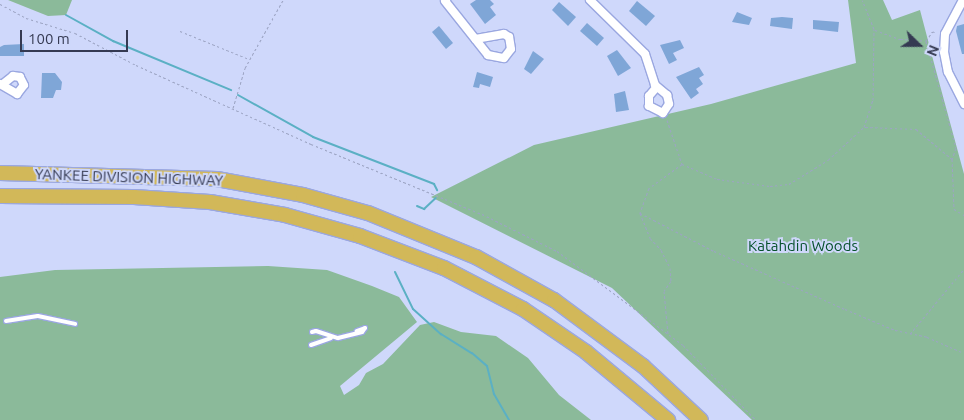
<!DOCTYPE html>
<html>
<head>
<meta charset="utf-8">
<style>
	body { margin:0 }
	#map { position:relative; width:964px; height:420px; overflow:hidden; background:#cfd8fb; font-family:Ubuntu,sans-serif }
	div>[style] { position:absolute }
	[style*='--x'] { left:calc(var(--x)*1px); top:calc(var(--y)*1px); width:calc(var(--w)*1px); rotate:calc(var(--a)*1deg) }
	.green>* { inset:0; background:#8bba9a }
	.stream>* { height:2px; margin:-1px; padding:0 1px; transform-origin:1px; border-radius:1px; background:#5bb0c4 }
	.building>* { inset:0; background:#7fa6d7 }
	.path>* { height:1px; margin-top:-0.5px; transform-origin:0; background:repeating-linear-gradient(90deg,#9ca4c3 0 2.5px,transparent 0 5px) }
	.roads { filter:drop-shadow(1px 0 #9aa7e0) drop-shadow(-1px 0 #9aa7e0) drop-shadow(0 1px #9aa7e0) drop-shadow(0 -1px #9aa7e0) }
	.lane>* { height:4px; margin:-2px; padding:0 2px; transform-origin:2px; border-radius:2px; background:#fff }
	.street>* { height:8px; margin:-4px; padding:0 4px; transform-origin:4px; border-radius:4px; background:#fff }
	.highway>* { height:14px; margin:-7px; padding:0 7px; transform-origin:7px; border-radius:7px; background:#d2b859 }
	span { translate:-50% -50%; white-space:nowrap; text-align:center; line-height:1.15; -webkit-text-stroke:4px #cfd8fb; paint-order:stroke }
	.street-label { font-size:15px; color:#353a52 }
	.park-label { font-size:15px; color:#06512b }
	.north { position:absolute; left:894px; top:20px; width:50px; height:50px; -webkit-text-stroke:4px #cfd8fb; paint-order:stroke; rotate:112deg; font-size:14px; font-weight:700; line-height:20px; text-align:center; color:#353a52 }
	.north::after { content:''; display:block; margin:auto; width:18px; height:22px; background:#353a52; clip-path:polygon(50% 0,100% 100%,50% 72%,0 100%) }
	.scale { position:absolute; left:20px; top:30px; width:108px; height:22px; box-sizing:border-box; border:2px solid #353a52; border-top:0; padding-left:6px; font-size:15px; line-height:18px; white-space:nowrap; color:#353a52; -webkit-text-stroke:4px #cfd8fb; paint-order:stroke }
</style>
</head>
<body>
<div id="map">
	<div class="green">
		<div style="clip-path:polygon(8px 0,72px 0,66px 15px,48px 16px)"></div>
		<div style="clip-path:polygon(848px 0,883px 0,892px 20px,920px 10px,935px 67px,964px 174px,964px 420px,752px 420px,612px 288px,431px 197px,534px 145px,711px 104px,856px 63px)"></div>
		<div style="clip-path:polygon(268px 266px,327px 270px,372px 286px,399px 297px,417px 322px,340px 386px,344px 395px,359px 385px,366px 373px,383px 364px,420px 325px,434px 322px,461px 332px,496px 336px,528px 358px,559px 395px,591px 420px,0 420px,0 277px,55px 270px)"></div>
	</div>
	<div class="stream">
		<div style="--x:66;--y:15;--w:54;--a:29"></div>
		<div style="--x:113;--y:41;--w:128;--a:22.6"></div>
		<div style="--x:238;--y:95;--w:86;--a:29.2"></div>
		<div style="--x:313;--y:137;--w:130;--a:21.2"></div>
		<div style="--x:434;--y:184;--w:7;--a:63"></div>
		<div style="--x:417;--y:206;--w:8;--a:23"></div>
		<div style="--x:424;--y:209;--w:16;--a:-43"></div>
		<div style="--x:395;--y:272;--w:41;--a:64.1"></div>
		<div style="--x:413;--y:309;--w:38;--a:42"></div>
		<div style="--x:441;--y:334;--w:36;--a:32"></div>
		<div style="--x:472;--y:353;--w:20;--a:41"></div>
		<div style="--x:487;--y:366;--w:29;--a:76"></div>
		<div style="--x:494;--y:394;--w:30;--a:60"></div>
	</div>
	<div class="building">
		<div style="clip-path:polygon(476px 0,490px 0,494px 4px,490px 7px,496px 15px,485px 24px,470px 4px)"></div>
		<div style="clip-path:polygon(637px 1px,655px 16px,646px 26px,629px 11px)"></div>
		<div style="clip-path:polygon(559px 2px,576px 17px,568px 26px,552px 10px)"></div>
		<div style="clip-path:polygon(737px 12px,752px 18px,749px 25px,732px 22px)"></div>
		<div style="clip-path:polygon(782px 17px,793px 18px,792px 29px,770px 26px,771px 18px)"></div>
		<div style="clip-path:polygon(813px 20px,839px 22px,838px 32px,813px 29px)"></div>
		<div style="clip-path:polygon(587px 23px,604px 38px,597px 46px,580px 31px)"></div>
		<div style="clip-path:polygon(964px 24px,964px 54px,962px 54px,956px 31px,957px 26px)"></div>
		<div style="clip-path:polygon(439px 26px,453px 43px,446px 49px,432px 32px)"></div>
		<div style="clip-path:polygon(680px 40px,684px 48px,673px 53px,677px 60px,669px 64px,660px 45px)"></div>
		<div style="clip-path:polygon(24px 44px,24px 56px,0 56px,0 47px,4px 45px)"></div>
		<div style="clip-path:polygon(617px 50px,631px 68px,618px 76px,607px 56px)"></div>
		<div style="clip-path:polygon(533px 51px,544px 59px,531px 74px,524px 69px)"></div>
		<div style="clip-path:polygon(699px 67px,704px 75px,699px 78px,703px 84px,696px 89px,699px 93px,691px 99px,676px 77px)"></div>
		<div style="clip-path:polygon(477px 72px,493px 77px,490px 87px,480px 84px,479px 88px,473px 87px)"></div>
		<div style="clip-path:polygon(42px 73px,55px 73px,62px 82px,61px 90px,56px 90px,53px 98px,41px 98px)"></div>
		<div style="clip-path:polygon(625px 91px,629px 110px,616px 112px,614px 94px)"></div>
	</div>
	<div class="path">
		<div style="--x:0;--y:4;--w:30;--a:28"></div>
		<div style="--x:26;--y:18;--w:51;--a:17"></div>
		<div style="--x:75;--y:33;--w:69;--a:27.7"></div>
		<div style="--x:136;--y:65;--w:192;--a:24.3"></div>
		<div style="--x:311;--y:144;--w:185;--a:22.3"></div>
		<div style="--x:482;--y:214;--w:84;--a:26.3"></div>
		<div style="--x:557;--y:251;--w:157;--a:36.7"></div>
		<div style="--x:683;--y:345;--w:105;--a:45.8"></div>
		<div style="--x:875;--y:30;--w:27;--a:20"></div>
		<div style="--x:900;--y:39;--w:26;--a:4"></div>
		<div style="--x:926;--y:41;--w:111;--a:74.3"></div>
		<div style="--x:956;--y:148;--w:12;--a:110"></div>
		<div style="--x:952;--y:159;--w:50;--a:87.7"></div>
		<div style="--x:954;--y:209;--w:12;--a:31"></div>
		<div style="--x:180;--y:31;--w:74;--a:22.1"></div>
		<div style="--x:926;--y:41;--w:11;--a:-56"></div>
		<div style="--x:932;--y:32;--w:5;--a:-11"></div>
		<div style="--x:233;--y:108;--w:42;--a:-73.3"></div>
		<div style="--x:245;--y:68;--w:78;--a:-60.8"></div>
		<div style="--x:667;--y:120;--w:46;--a:71.2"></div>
		<div style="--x:682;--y:164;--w:41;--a:144"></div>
		<div style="--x:649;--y:188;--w:27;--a:110"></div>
		<div style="--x:640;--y:213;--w:27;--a:68"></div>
		<div style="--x:650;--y:238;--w:16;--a:47"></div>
		<div style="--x:661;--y:250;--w:20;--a:63"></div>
		<div style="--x:670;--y:268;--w:13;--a:86"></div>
		<div style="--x:671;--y:281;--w:12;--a:125"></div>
		<div style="--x:664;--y:291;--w:43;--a:84.7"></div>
		<div style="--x:865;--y:127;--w:51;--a:2.2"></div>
		<div style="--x:916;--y:129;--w:47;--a:39.8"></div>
		<div style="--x:682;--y:164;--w:38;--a:23"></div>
		<div style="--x:717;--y:179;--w:53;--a:7.5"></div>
		<div style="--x:770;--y:186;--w:19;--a:-6"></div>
		<div style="--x:789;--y:184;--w:46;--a:-31.6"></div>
		<div style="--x:828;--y:160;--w:49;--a:-42.5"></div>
		<div style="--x:864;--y:127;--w:28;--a:-72"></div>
		<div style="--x:873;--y:100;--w:71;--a:-89.2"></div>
		<div style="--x:874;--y:29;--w:31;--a:-112"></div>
		<div style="--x:640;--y:213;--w:83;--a:27.2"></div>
		<div style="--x:714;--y:251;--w:143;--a:23.9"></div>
		<div style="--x:845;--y:309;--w:54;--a:22.8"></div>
		<div style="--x:895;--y:330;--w:33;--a:12"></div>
		<div style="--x:927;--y:337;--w:40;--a:23.4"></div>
		<div style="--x:910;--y:334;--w:85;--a:-50.3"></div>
	</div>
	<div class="roads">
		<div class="lane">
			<div style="--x:6;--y:321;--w:32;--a:-9"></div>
			<div style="--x:38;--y:316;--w:38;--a:12"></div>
			<div style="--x:312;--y:332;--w:4;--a:-14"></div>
			<div style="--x:316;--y:331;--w:23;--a:18"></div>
			<div style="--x:338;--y:338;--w:25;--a:-14"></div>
			<div style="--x:362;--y:332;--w:5;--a:-53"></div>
			<div style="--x:365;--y:328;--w:9;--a:159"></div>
			<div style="--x:311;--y:345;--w:21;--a:-19"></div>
		</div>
		<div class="street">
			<div style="--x:446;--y:0;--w:1;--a:135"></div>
			<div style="--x:445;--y:1;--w:69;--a:51.5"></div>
			<div style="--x:488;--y:55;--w:16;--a:11"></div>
			<div style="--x:504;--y:58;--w:11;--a:-52"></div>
			<div style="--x:511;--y:49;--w:12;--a:-99"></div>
			<div style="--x:509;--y:37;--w:6;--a:-149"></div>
			<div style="--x:504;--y:34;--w:29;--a:170"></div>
			<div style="--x:590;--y:0;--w:77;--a:44.5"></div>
			<div style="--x:645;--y:54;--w:33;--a:72"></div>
			<div style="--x:655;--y:85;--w:16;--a:40"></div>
			<div style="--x:667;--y:95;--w:9;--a:77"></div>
			<div style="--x:669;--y:104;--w:11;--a:124"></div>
			<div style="--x:663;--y:113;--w:16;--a:-153"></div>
			<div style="--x:649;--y:106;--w:10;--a:-90"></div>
			<div style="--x:649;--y:96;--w:11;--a:-49"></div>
			<div style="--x:963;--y:0;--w:38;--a:118"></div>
			<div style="--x:945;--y:34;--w:18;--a:93"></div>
			<div style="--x:944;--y:52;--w:20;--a:79"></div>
			<div style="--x:948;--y:72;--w:36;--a:63"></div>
			<div style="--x:0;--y:84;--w:20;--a:30"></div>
			<div style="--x:17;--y:94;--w:11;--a:-52"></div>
			<div style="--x:24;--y:85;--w:9;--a:-117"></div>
			<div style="--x:20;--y:77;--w:7;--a:-172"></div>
			<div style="--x:13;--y:76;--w:13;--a:141"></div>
		</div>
		<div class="highway">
			<div style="--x:0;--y:173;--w:217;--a:1.6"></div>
			<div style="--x:217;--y:179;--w:87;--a:10.5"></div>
			<div style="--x:303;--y:195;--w:67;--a:15.5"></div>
			<div style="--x:368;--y:213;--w:117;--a:22.2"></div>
			<div style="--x:476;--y:257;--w:89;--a:28.9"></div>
			<div style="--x:554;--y:300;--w:111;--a:36.6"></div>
			<div style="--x:643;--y:366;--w:79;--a:43"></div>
			<div style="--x:0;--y:196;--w:134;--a:0.4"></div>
			<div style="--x:134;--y:197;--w:76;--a:3.8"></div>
			<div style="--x:210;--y:202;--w:76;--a:9.8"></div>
			<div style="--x:285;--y:215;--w:78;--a:15.6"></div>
			<div style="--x:360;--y:236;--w:90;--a:20.9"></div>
			<div style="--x:444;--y:268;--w:89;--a:27.4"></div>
			<div style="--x:523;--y:309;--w:76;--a:34.3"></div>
			<div style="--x:586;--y:352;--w:107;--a:39.7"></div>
		</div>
	</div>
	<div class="street-label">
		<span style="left:129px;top:177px;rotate:2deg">YANKEE DIVISION HIGHWAY</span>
	</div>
	<div class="park-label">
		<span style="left:803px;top:246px">Katahdin Woods</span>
	</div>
	<div class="north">N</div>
	<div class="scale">100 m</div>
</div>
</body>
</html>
